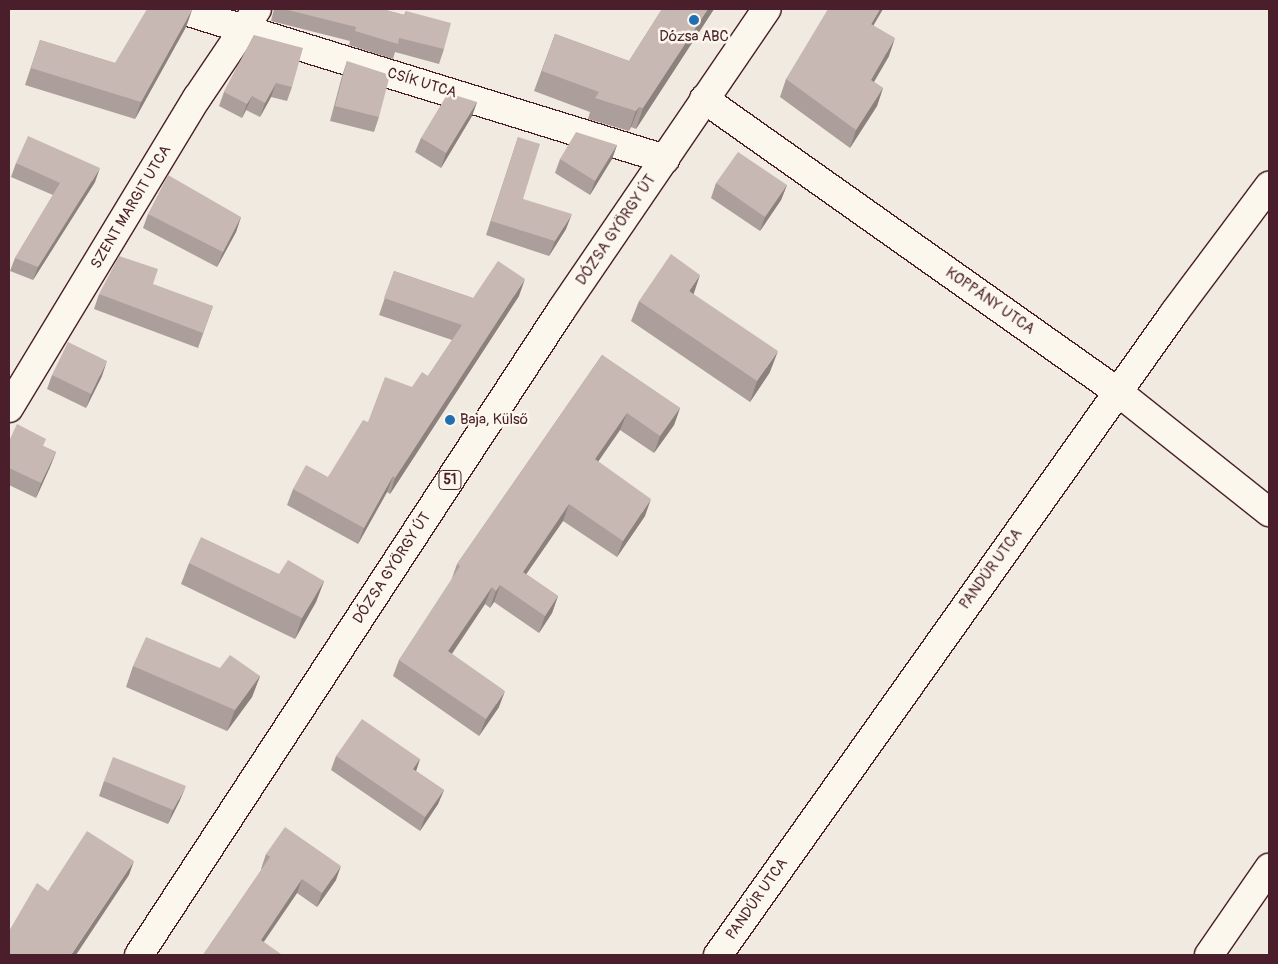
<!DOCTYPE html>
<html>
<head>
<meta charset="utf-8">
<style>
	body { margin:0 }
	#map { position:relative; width:1278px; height:964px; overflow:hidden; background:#f0eae0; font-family:Pangolin,sans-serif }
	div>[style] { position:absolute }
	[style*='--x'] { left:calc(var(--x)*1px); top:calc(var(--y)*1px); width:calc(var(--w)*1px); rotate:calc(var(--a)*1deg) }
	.roads { filter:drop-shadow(1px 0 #4a1f2b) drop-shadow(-1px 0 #4a1f2b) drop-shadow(0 1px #4a1f2b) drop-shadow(0 -1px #4a1f2b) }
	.street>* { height:28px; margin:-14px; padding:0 14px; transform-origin:14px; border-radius:14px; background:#fbf7ec }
	.primary>* { height:28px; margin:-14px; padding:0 14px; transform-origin:14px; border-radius:14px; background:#fbf7ec }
	.wall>* { inset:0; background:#ac9e9a }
	.shaded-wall>* { inset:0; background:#8c817d }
	.building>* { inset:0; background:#c8b8b3 }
	.dots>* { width:14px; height:14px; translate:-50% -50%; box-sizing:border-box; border:2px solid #fbf7ec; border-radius:50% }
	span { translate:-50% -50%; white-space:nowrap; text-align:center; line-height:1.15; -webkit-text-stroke:5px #fbf7ec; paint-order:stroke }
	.shield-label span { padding:1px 4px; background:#fbf7ec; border:1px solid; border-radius:4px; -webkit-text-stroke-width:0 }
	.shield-label { font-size:14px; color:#4a1f2b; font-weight:700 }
	.poi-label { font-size:15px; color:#4a1f2b }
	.left { translate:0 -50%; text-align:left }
	.street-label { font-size:15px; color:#4a1f2b }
	.frame { position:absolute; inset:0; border:10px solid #4a1f2b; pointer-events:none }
</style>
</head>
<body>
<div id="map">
	<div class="roads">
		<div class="street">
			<div style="--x:179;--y:9;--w:509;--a:17.15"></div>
			<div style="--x:704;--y:99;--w:507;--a:35.29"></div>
			<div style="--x:1118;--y:392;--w:193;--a:38.5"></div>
			<div style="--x:9;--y:408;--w:363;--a:-58.8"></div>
			<div style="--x:197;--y:98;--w:107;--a:-56"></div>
			<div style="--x:718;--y:955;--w:787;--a:-54.61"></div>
			<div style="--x:1174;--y:313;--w:159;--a:-53.2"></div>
			<div style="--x:1209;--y:955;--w:106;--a:-55.4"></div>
		</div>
		<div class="primary">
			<div style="--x:139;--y:955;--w:772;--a:-56.78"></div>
			<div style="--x:562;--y:309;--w:363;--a:-55.7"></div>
		</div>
	</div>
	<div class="wall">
		<div style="clip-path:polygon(274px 9px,382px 9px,404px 15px,406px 11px,444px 49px,439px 64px,395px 52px,393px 59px,349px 45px,350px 41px,271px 21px)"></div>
		<div style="clip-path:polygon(662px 9px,714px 9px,636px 129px,631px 127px,629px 131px,588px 119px,590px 112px,534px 91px,555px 34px,629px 61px)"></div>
		<div style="clip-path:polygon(192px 10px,186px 27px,135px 119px,25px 85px,40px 40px,115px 63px)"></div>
		<div style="clip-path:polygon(874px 26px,889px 56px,874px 82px,883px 88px,877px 106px,850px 148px,780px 97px,786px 79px)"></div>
		<div style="clip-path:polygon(254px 35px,292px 87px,287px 101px,271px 97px,260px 117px,246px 110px,242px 118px,219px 106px,224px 92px)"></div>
		<div style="clip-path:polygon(347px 61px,379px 117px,374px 132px,330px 121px,342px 76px)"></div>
		<div style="clip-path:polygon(477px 102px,472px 116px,441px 168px,415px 152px,421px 138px)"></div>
		<div style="clip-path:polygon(518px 137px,523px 199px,566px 229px,549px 256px,486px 235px)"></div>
		<div style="clip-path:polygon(617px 145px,612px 159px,590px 195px,555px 173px,560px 159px)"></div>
		<div style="clip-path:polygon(16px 163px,95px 182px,33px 280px,10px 271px,15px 258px,53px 195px,11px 177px)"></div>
		<div style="clip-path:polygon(716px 183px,787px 185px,781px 200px,760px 231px,711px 198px)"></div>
		<div style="clip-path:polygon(148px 214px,241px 217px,236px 232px,217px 267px,143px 228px)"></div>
		<div style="clip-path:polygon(394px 271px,473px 298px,519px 296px,390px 494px,387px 492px,358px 544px,287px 505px,293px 489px,328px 477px,368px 422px,412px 387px,428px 376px,452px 340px,379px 315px)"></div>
		<div style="clip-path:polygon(99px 294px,213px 306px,198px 348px,94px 309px)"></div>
		<div style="clip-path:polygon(693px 294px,770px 372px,750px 402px,631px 321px,639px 301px)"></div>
		<div style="clip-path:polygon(602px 355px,680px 408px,674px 425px,654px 453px,620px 430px,598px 462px,645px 516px,617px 557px,563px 521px,526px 574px,558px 596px,552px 613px,539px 633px,494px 602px,490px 608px,485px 604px,452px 654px,499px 707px,479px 736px,393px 676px,399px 660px,451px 581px,457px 564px)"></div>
		<div style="clip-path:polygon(52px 375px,102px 376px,86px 408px,47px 389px)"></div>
		<div style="clip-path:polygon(9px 441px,43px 446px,56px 452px,50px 467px,36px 498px,9px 485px)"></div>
		<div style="clip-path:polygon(189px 563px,279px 574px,324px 581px,316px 602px,295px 639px,181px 584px)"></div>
		<div style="clip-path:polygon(133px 666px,220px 668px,260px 676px,252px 697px,227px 731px,126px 687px)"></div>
		<div style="clip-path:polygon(336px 756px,420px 759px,416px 771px,444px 790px,438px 804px,420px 831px,331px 770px)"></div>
		<div style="clip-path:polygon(104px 781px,180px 800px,168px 824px,99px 796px)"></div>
		<div style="clip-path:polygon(266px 854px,336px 880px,317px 907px,297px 893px,264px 942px,203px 955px,262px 869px,261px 869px)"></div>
	</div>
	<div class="shaded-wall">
		<div style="clip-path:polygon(708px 9px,714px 9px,636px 129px,643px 108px)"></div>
		<div style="clip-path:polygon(880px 9px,883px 9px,864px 42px,871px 24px)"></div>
		<div style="clip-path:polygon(192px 10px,186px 27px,135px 119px,141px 102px)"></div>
		<div style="clip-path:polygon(895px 38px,889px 56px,865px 97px,871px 80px)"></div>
		<div style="clip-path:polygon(276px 83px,271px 97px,260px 117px,265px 103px)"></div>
		<div style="clip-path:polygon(883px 88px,877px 106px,850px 148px,856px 130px)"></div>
		<div style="clip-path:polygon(252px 96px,246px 110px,242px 118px,247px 104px)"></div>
		<div style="clip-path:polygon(477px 102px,472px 116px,441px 168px,446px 153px)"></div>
		<div style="clip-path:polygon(639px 107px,631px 127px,629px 131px,636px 111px)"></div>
		<div style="clip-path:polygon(617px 145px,612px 159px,590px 195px,595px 181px)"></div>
		<div style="clip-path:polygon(100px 168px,95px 182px,33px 280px,38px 267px)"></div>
		<div style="clip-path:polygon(787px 185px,781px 200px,760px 231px,765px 217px)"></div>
		<div style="clip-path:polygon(572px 214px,566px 229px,549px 256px,555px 241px)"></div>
		<div style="clip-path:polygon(241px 217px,236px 232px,217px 267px,223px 252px)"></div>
		<div style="clip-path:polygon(700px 275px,693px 296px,689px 291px)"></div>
		<div style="clip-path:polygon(525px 279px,519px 296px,390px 494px,395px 478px)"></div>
		<div style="clip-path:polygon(778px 351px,770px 372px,750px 402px,757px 381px)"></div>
		<div style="clip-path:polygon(107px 361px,102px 376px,86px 408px,91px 394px)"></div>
		<div style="clip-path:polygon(680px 408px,674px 425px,654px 453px,660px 436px)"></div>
		<div style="clip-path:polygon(627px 413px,620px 430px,588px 476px,595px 459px)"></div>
		<div style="clip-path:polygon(56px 452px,50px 467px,36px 498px,41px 483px)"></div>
		<div style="clip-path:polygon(393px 476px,387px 492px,358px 544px,364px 528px)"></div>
		<div style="clip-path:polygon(651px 499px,645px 516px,617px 557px,623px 541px)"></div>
		<div style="clip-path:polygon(569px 504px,563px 521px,516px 589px,523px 572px)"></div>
		<div style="clip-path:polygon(324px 581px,316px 602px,295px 639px,302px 618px)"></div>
		<div style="clip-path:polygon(500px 585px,494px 602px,490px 608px,496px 591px)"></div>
		<div style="clip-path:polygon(492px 587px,485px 604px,442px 668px,448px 651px)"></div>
		<div style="clip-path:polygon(558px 596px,552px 613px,539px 633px,545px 616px)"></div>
		<div style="clip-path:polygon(260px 676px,252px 697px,227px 731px,235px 710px)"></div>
		<div style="clip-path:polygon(505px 691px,499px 707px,479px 736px,486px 719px)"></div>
		<div style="clip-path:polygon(420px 759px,415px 774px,413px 769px)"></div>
		<div style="clip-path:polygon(186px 786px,180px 800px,168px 824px,173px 810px)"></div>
		<div style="clip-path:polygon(444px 790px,438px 804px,420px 831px,425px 817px)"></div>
		<div style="clip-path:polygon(134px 861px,129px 875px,76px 955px,71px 955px)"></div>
		<div style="clip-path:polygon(341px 866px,336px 880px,317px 907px,322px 893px)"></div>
		<div style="clip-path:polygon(302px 879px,297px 893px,255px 954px,261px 940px)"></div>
	</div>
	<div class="building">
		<div style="clip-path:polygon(147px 9px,188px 9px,192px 10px,141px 102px,31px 68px,40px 40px,115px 63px)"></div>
		<div style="clip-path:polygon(284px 9px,382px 9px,405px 15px,406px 11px,451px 23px,444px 49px,399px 38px,398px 44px,355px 31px,356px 27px)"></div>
		<div style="clip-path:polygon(662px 9px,708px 9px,643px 108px,639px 107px,636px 111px,595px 98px,599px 92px,542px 71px,555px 34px,629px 61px)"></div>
		<div style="clip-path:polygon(828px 9px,880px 9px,871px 24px,895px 38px,871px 80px,883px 88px,856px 130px,786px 79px)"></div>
		<div style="clip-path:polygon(254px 35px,303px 48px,292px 87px,276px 83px,265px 103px,252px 96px,247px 104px,224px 92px)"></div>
		<div style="clip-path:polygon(347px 61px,390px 75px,379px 117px,335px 106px)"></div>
		<div style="clip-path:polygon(448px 93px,477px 102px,446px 153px,421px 138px)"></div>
		<div style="clip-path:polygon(576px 132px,617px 145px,595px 181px,560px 159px)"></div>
		<div style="clip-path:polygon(28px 136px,100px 168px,38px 267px,15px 258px,60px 183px,16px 163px)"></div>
		<div style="clip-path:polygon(518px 137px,540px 144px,523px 199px,572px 214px,555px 241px,491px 221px)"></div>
		<div style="clip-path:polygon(738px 152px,787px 185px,765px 217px,716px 183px)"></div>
		<div style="clip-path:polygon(168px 175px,241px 217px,223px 252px,148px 214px)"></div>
		<div style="clip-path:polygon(671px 254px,700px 275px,689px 291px,778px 351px,757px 381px,639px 301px)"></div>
		<div style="clip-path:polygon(119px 256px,158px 269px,153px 284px,213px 306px,203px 333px,99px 294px)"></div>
		<div style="clip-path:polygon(498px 261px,525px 279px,395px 478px,393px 476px,364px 528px,293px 489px,306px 465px,328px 477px,363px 420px,368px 422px,385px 377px,412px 387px,422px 372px,428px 376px,462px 325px,384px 298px,394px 271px,473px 298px)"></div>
		<div style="clip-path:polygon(68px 342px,107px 361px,91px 394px,52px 375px)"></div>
		<div style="clip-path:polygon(602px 355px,680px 408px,660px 436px,627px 413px,595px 459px,651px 499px,623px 541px,569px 504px,523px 572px,558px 596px,545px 616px,500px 585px,496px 591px,492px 587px,448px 651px,505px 691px,486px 719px,399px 660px,460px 566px,457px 564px)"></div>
		<div style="clip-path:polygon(17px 424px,46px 439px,43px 446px,56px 452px,41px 483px,9px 468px,9px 441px)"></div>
		<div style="clip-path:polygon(201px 537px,279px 574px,288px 560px,324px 581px,302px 618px,189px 563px)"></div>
		<div style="clip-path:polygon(146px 637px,220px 668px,230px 655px,260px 676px,235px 710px,133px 666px)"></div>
		<div style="clip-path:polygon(362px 719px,420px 759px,413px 769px,444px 790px,425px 817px,336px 756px)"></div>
		<div style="clip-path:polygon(113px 757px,186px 786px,173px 810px,104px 781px)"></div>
		<div style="clip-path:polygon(285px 827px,341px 866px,322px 893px,302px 879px,261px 940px,281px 954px,280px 955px,203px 955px,270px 857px,266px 854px)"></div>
		<div style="clip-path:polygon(87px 831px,134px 861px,71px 955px,9px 955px,9px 931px,37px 883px,48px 891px)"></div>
	</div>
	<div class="dots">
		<div style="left:694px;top:20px;background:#1f6fb2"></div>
		<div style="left:450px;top:420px;background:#1f6fb2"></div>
	</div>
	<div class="shield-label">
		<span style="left:450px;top:480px">51</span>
	</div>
	<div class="poi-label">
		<span style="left:694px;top:37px">Dózsa ABC</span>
		<span class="left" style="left:460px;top:420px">Baja, Külső</span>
	</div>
	<div class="street-label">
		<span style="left:422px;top:83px;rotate:17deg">CSÍK UTCA</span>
		<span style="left:131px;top:207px;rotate:-59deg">SZENT MARGIT UTCA</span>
		<span style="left:616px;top:230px;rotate:-56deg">DÓZSA GYÖRGY ÚT</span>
		<span style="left:990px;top:301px;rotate:35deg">KOPPÁNY UTCA</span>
		<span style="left:392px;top:568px;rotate:-57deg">DÓZSA GYÖRGY ÚT</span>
		<span style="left:991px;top:569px;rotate:-54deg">PANDÚR UTCA</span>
		<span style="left:757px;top:899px;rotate:-55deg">PANDÚR UTCA</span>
	</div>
	<div class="frame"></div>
</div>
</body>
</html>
